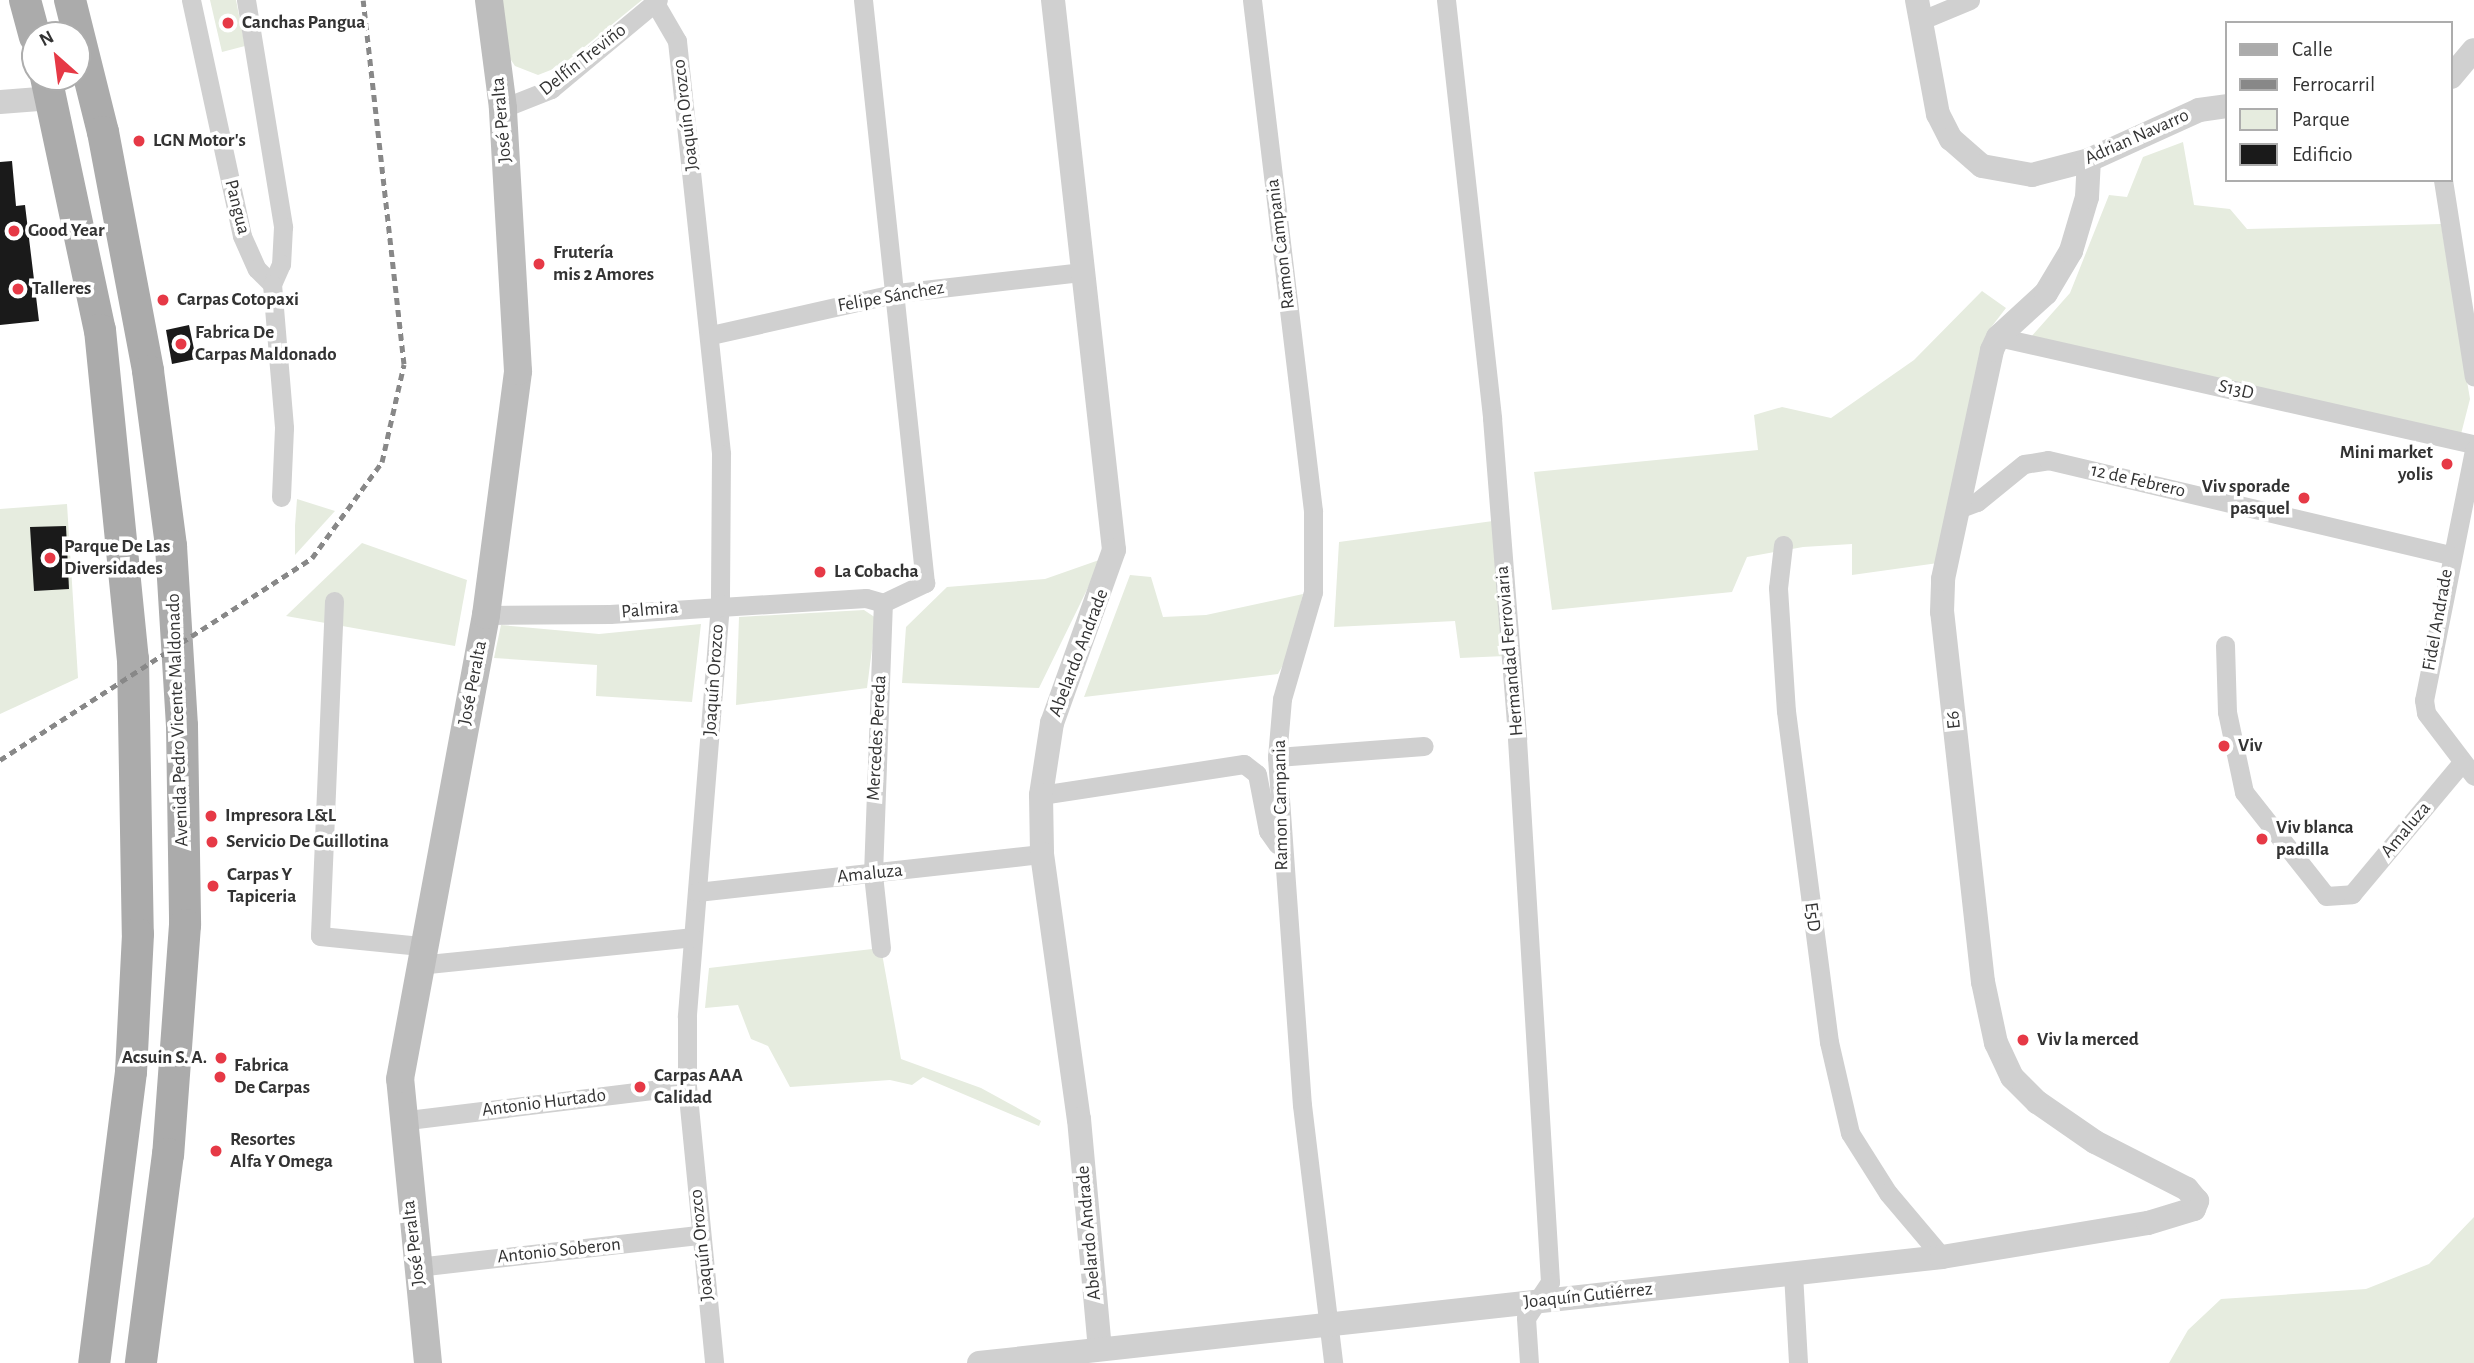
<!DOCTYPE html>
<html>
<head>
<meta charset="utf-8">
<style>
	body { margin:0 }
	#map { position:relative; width:2474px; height:1363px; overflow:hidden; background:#fff; font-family:"Alegreya Sans",sans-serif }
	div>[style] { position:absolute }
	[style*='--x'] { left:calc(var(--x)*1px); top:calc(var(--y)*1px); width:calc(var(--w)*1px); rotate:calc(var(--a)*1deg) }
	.green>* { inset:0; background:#e6ecdf }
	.building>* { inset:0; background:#1a1a1a }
	.minor>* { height:19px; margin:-9.5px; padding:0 9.5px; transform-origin:9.5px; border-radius:9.5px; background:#d0d0d0 }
	.tertiary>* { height:24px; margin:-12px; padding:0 12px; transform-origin:12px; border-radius:12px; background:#d0d0d0 }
	.secondary>* { height:28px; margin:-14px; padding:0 14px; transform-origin:14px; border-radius:14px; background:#bdbdbd }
	.primary>* { height:32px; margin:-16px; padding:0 16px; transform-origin:16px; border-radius:16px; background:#ababab }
	.rail>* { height:5px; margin-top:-2.5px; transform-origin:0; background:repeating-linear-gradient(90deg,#888 0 7px,transparent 0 12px) }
	.dots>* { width:19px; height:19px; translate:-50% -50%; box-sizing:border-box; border:4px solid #fff; border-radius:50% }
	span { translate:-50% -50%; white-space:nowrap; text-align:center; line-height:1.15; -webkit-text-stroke:7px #fff; paint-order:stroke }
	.poi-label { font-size:19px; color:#333; font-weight:700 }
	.left { translate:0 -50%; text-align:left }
	.right { translate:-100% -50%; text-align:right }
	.street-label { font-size:19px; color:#333 }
	.legend { position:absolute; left:2225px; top:21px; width:228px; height:161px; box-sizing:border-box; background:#fff; border:2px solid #adadad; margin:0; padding:9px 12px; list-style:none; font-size:21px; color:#333 }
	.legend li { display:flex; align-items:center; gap:14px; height:35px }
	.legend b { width:35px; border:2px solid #adadad }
	.north { position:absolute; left:21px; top:21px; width:70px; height:70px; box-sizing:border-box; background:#fff; border:2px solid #adadad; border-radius:50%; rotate:332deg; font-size:19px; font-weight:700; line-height:28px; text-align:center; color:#333 }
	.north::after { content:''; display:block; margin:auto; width:24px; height:32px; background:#e63946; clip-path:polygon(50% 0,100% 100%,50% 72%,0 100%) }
</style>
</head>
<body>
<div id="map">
	<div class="green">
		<div style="clip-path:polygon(210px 0,236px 0,245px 46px,222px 52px)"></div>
		<div style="clip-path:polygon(499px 0,642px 0,561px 66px,538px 75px,515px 66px,503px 48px)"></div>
		<div style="clip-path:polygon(2183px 142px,2194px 205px,2230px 209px,2247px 229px,2441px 224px,2470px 399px,2461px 434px,2029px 339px,2070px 293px,2109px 195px,2127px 197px,2143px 157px)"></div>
		<div style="clip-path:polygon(1982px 291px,2006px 308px,1989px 330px,1938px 563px,1852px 575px,1852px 544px,1803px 547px,1747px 557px,1732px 592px,1552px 610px,1534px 472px,1758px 450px,1754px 415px,1782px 407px,1831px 418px,1914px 360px)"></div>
		<div style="clip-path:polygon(297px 499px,335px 511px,295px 555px,295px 526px)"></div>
		<div style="clip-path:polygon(67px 504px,78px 678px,0 714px,0 509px)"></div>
		<div style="clip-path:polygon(1493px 521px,1505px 656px,1460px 658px,1455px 621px,1334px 627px,1339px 542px)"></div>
		<div style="clip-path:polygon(362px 543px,467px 580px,455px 646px,286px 616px)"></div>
		<div style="clip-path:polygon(1102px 559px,1039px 688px,902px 683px,906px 627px,947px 587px,1045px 579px)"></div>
		<div style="clip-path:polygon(1130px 575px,1151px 577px,1163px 617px,1206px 615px,1303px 594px,1289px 654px,1278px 674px,1084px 697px)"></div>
		<div style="clip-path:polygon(864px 610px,876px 618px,867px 688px,736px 705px,739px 617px)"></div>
		<div style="clip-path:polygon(701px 624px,692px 702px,596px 696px,597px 665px,494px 658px,501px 625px,599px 634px)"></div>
		<div style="clip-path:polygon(881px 948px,901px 1059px,981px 1088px,1041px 1121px,1039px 1126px,923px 1077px,912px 1085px,890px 1080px,790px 1087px,768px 1046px,751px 1039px,738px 1005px,705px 1008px,709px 968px)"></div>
		<div style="clip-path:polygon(2474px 1217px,2474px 1363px,2169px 1363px,2188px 1330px,2221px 1299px,2366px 1289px,2429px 1264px)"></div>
	</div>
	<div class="building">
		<div style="clip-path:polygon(12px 161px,16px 206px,25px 205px,39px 321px,0 325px,0 162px)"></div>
		<div style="clip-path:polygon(189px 325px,196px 359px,172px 364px,166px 330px)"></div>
		<div style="clip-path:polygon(66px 526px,69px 589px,34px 591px,30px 527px)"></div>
	</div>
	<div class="minor">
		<div style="--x:191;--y:0;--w:241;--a:77.8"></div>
		<div style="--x:242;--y:236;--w:36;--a:66"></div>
		<div style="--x:257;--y:269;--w:21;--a:45"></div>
		<div style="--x:246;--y:0;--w:230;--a:80.7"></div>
		<div style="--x:283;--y:227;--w:37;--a:93"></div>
		<div style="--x:281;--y:264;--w:22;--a:114"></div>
		<div style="--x:272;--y:284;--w:144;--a:85.2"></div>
		<div style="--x:284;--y:428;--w:69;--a:92.5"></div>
		<div style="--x:1252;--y:0;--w:515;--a:83.19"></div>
		<div style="--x:1313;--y:511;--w:81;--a:90"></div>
		<div style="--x:1313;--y:592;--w:111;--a:106.2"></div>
		<div style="--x:1282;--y:699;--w:58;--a:94.9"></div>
		<div style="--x:1277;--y:757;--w:349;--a:85.9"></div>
		<div style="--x:1302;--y:1105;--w:260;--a:83.1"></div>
		<div style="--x:1446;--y:0;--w:421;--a:83.7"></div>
		<div style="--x:1492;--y:418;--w:322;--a:85.5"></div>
		<div style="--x:1517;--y:739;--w:544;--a:86.52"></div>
		<div style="--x:1550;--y:1282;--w:43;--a:123.7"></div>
		<div style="--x:1526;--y:1318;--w:45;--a:86.2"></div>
		<div style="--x:655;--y:3;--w:44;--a:59.9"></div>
		<div style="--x:677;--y:41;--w:415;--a:83.9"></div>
		<div style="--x:721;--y:454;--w:150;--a:90.4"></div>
		<div style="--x:720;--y:604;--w:414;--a:94.6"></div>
		<div style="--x:687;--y:1017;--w:69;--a:90"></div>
		<div style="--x:687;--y:1086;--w:278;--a:84.4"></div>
		<div style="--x:1922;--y:20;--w:52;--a:-22.6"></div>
		<div style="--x:503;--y:108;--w:52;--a:-21.6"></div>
		<div style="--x:551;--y:89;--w:139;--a:-39.8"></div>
		<div style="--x:2443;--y:180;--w:199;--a:81.1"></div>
		<div style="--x:711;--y:335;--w:191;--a:-12.7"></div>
		<div style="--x:897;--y:293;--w:176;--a:-6.5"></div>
		<div style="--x:1998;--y:337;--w:488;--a:12.7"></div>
		<div style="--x:2474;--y:450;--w:255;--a:101.3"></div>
		<div style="--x:2424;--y:700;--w:13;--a:81"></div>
		<div style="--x:2426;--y:713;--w:79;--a:52.7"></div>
		<div style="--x:1961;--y:508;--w:17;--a:-21"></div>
		<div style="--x:1977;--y:502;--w:60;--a:-39"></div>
		<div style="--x:2024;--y:464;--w:24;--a:-9"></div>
		<div style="--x:2048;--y:460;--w:413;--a:13.3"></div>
		<div style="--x:1783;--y:545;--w:43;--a:96.6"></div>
		<div style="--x:1778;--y:588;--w:123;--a:86.3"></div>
		<div style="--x:1786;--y:711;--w:334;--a:82.6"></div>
		<div style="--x:1829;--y:1042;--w:93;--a:77"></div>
		<div style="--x:1850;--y:1133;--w:71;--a:57.7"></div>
		<div style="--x:1888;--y:1193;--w:84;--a:49.8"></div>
		<div style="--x:334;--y:601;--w:335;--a:92.4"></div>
		<div style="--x:320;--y:936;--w:101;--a:5.7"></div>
		<div style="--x:486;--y:615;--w:124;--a:-0.5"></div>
		<div style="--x:610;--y:614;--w:256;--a:-3.6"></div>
		<div style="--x:866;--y:598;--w:18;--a:16"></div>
		<div style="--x:883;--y:603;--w:47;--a:-25.5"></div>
		<div style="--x:925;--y:583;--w:586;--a:-96.07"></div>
		<div style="--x:2225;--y:645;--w:67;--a:88.3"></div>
		<div style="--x:2227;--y:712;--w:82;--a:78"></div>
		<div style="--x:2244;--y:792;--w:132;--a:51.7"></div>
		<div style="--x:2326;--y:896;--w:26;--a:-4"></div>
		<div style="--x:2352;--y:894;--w:168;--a:-50.1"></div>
		<div style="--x:1277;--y:757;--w:147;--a:-4.3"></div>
		<div style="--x:1041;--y:795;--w:205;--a:-8.7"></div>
		<div style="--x:1244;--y:764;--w:16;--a:38"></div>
		<div style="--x:1257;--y:774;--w:58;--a:79.1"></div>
		<div style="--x:1268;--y:831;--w:16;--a:55"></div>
		<div style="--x:697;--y:892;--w:347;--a:-6.3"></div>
		<div style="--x:881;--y:948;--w:74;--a:-96.2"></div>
		<div style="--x:873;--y:874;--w:271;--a:-87.9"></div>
		<div style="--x:418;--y:965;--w:275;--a:-5.8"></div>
		<div style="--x:400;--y:1121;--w:289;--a:-7"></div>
		<div style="--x:417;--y:1267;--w:285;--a:-6.5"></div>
		<div style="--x:1793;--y:1273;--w:90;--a:86.8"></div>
	</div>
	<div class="tertiary">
		<div style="--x:1053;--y:0;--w:553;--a:83.67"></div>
		<div style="--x:1114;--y:550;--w:184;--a:109.7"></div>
		<div style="--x:1052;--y:723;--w:73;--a:98.7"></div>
		<div style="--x:1041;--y:795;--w:59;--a:89"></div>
		<div style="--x:1042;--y:854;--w:268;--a:82.1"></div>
		<div style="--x:1079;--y:1119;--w:231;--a:84.8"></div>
		<div style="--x:1917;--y:0;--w:116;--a:79.6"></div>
		<div style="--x:1938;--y:114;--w:28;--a:63"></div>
		<div style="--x:1951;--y:139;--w:41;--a:41.1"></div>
		<div style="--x:1982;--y:166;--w:51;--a:10.2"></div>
		<div style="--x:2032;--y:175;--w:59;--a:-14.7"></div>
		<div style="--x:2089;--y:160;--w:121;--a:-24.4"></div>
		<div style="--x:2199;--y:110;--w:28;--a:-8"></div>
		<div style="--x:2451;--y:77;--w:35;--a:-50"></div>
		<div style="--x:0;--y:102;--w:52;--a:-4.4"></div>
		<div style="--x:979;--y:1363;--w:969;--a:-6.28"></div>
		<div style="--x:1942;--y:1257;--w:209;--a:-9.4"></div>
		<div style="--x:2148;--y:1223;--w:48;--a:-16.9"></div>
		<div style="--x:2194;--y:1209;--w:9;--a:-69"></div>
		<div style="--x:2197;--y:1201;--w:16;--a:-130"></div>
		<div style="--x:2187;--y:1189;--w:103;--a:-152.9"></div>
		<div style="--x:2095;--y:1142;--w:70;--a:-145.4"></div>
		<div style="--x:2037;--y:1102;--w:35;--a:-135"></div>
		<div style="--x:2012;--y:1077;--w:38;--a:-115"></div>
		<div style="--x:1996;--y:1043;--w:62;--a:-102"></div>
		<div style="--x:1983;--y:982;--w:372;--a:-96.3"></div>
		<div style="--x:1942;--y:612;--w:33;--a:-88"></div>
		<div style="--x:1943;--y:579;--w:234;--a:-77.9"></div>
		<div style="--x:1992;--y:350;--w:14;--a:-65"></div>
		<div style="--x:1998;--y:337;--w:65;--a:-42.5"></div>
		<div style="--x:2046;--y:293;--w:49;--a:-59.2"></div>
		<div style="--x:2071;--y:251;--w:56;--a:-73.5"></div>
		<div style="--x:2087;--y:197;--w:37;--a:-87"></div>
	</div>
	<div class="secondary">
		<div style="--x:428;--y:1363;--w:285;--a:-95.6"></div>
		<div style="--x:400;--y:1079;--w:472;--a:-79.5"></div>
		<div style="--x:486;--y:615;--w:246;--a:-82.5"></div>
		<div style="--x:518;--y:371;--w:263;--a:-93.3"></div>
		<div style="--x:503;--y:108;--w:109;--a:-97.4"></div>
	</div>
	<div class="primary">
		<div style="--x:25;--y:0;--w:38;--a:75"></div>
		<div style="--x:70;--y:0;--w:136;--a:76"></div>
		<div style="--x:103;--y:132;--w:243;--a:79.3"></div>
		<div style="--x:148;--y:371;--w:177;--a:82.5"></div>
		<div style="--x:171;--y:546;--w:180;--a:86.5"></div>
		<div style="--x:182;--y:726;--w:199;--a:89.1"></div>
		<div style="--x:185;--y:925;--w:230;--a:94.2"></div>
		<div style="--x:168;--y:1154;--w:211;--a:97.4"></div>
		<div style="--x:46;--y:77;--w:259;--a:78"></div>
		<div style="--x:100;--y:330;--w:331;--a:84.3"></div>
		<div style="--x:133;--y:659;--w:275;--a:89"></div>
		<div style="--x:138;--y:934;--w:138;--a:92.9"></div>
		<div style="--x:131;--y:1072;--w:293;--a:97.2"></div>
	</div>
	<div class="rail">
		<div style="--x:0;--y:760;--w:372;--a:-32.9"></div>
		<div style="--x:312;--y:558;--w:119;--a:-53.9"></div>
		<div style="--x:382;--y:462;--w:100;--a:-77.3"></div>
		<div style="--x:404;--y:364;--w:366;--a:-96.4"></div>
	</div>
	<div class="dots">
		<div style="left:228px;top:23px;background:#e63946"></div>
		<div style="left:139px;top:141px;background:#e63946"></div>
		<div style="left:14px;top:231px;background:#e63946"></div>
		<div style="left:539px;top:264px;background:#e63946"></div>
		<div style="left:18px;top:289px;background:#e63946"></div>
		<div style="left:163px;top:300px;background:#e63946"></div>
		<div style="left:181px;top:344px;background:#e63946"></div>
		<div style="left:2447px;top:464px;background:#e63946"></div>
		<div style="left:2304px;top:498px;background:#e63946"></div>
		<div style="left:50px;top:558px;background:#e63946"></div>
		<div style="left:820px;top:572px;background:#e63946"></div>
		<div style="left:2224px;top:746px;background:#e63946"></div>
		<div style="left:211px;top:816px;background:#e63946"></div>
		<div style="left:2262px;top:839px;background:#e63946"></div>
		<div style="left:212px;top:842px;background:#e63946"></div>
		<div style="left:213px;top:886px;background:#e63946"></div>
		<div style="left:2023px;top:1040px;background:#e63946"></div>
		<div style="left:221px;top:1058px;background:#e63946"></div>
		<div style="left:220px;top:1077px;background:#e63946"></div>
		<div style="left:640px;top:1087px;background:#e63946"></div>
		<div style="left:216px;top:1151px;background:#e63946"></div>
	</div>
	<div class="poi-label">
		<span class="left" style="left:242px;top:23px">Canchas Pangua</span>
		<span class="left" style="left:153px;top:141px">LGN Motor's</span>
		<span class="left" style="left:28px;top:231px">Good Year</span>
		<span class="left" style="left:553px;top:264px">Frutería<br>mis 2 Amores</span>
		<span class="left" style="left:32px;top:289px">Talleres</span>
		<span class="left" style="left:177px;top:300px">Carpas Cotopaxi</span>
		<span class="left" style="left:195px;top:344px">Fabrica De<br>Carpas Maldonado</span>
		<span class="right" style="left:2433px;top:464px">Mini market<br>yolis</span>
		<span class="right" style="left:2290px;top:498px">Viv sporade<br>pasquel</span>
		<span class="left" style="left:64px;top:558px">Parque De Las<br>Diversidades</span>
		<span class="left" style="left:834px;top:572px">La Cobacha</span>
		<span class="left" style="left:2238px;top:746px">Viv</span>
		<span class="left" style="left:225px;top:816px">Impresora L&amp;L</span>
		<span class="left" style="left:2276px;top:839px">Viv blanca<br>padilla</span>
		<span class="left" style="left:226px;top:842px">Servicio De Guillotina</span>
		<span class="left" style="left:227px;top:886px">Carpas Y<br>Tapiceria</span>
		<span class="left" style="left:2037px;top:1040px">Viv la merced</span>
		<span class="right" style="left:207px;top:1058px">Acsuin S. A.</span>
		<span class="left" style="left:234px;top:1077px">Fabrica<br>De Carpas</span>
		<span class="left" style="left:654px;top:1087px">Carpas AAA<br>Calidad</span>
		<span class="left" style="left:230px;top:1151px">Resortes<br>Alfa Y Omega</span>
	</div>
	<div class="street-label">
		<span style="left:583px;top:60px;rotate:-38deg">Delfín Treviño</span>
		<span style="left:686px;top:115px;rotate:-97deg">Joaquín Orozco</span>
		<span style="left:502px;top:120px;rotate:-95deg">José Peralta</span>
		<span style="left:2137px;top:137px;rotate:-24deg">Adrian Navarro</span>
		<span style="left:237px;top:207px;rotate:76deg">Pangua</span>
		<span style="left:1281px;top:244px;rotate:-97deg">Ramon Campania</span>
		<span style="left:891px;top:297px;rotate:-10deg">Felipe Sánchez</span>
		<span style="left:2236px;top:390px;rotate:13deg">S13D</span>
		<span style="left:2138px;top:481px;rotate:13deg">12 de Febrero</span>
		<span style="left:650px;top:610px;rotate:-5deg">Palmira</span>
		<span style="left:2438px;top:620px;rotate:-80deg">Fidel Andrade</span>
		<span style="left:1510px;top:651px;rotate:-95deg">Hermandad Ferroviaria</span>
		<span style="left:1079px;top:653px;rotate:-69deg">Abelardo Andrade</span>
		<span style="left:714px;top:680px;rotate:-86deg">Joaquín Orozco</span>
		<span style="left:473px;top:683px;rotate:-79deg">José Peralta</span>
		<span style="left:178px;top:720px;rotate:-92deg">Avenida Pedro Vicente Maldonado</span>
		<span style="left:1954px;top:720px;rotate:-96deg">E6</span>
		<span style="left:877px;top:738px;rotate:-87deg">Mercedes Pereda</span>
		<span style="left:1281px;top:805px;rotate:-91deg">Ramon Campania</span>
		<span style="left:2406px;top:830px;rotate:-50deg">Amaluza</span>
		<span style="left:870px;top:874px;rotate:-6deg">Amaluza</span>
		<span style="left:1812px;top:917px;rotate:83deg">E5D</span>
		<span style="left:544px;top:1103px;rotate:-7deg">Antonio Hurtado</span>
		<span style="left:1089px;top:1233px;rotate:-95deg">Abelardo Andrade</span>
		<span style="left:414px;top:1243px;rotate:-97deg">José Peralta</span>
		<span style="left:702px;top:1245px;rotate:-96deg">Joaquín Orozco</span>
		<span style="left:559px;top:1251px;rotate:-6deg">Antonio Soberon</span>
		<span style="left:1588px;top:1296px;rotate:-6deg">Joaquín Gutiérrez</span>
	</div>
	<ul class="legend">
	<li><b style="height:9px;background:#ababab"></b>Calle</li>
	<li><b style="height:9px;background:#888"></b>Ferrocarril</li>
	<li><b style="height:19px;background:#e6ecdf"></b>Parque</li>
	<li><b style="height:19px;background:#1a1a1a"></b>Edificio</li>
	</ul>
	<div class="north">N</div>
</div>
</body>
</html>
